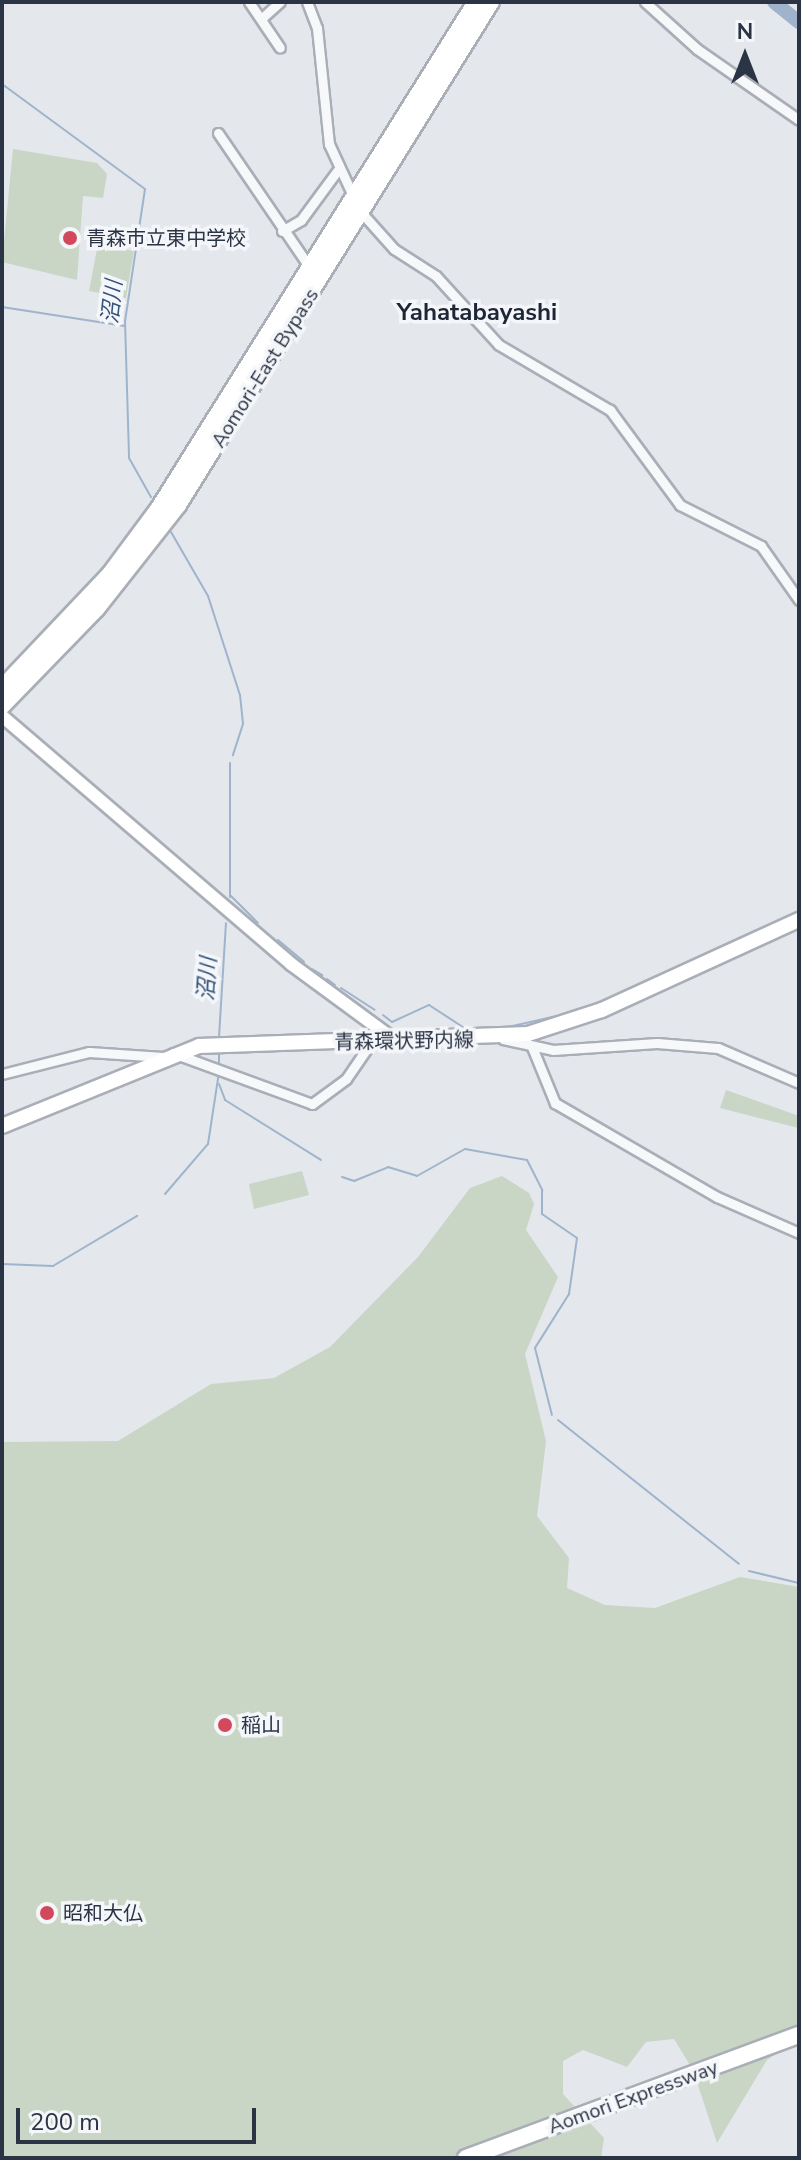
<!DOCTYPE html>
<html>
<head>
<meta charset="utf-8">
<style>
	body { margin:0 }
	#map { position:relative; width:801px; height:2160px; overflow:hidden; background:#e4e7ec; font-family:"Nunito Sans","Noto Sans JP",sans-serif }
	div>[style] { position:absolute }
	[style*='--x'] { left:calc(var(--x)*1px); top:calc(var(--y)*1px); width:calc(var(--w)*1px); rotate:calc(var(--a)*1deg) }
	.green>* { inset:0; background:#c9d6c5 }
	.stream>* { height:2px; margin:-1px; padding:0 1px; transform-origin:1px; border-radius:1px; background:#9fb4cc }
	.river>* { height:14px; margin:-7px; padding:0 7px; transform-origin:7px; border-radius:7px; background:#9fb4cc }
	.roads { filter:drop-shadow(2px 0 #a9aeb7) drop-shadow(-2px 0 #a9aeb7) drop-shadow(0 2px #a9aeb7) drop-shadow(0 -2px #a9aeb7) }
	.street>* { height:9px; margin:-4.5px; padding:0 4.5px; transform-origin:4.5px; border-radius:4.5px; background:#f7f8fa }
	.secondary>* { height:12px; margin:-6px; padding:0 6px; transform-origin:6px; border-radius:6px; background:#fff }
	.primary>* { height:14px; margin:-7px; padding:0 7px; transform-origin:7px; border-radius:7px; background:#fff }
	.highway>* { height:16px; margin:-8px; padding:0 8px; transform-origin:8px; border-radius:8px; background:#fff }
	.dots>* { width:22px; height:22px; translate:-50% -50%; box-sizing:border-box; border:4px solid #f4f6f9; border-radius:50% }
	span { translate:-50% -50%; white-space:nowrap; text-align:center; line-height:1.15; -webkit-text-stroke:7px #f4f6f9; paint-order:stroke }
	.poi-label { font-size:20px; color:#2b3445 }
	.left { translate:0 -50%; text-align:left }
	.street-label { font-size:20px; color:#2b3445 }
	.water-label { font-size:22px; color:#34527a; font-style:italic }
	.quarter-label { font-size:24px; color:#1d2536; font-weight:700 }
	.frame { position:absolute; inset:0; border:4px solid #2b3445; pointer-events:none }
	.north { position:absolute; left:705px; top:16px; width:80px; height:80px; -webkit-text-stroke:6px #f4f6f9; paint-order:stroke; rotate:0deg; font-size:22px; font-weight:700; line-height:32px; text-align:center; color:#2b3445 }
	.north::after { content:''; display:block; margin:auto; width:28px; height:36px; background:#2b3445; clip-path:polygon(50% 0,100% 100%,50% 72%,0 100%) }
	.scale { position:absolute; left:16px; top:2108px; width:240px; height:36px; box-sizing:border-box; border:4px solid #2b3445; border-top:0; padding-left:10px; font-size:24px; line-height:28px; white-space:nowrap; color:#2b3445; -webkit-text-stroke:6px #f4f6f9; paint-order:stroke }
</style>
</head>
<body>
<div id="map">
	<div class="green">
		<div style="clip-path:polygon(13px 149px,97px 163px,107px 174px,103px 198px,83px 196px,77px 280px,2px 262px)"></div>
		<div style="clip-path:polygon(98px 244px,134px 251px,126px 298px,89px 291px)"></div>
		<div style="clip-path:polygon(726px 1090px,799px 1116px,799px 1128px,720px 1108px)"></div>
		<div style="clip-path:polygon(302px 1171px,309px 1195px,254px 1209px,249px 1184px)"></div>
		<div style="clip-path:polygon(502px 1176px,529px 1193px,534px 1204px,526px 1230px,558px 1277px,525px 1354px,546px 1441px,537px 1516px,569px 1558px,567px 1588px,605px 1605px,655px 1608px,740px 1577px,799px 1587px,799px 2038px,767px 2060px,717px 2143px,693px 2070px,674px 2039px,646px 2042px,627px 2067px,583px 2050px,563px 2061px,563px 2094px,604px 2138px,601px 2158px,2px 2158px,2px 1442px,118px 1441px,211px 1384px,274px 1378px,330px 1347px,418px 1257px,470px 1188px)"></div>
	</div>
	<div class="stream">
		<div style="--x:2;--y:84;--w:177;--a:36.3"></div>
		<div style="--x:145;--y:189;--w:134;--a:98.6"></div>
		<div style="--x:125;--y:321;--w:137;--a:88.3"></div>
		<div style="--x:129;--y:458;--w:45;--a:60.6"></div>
		<div style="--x:2;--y:307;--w:124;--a:8.8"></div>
		<div style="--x:171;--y:532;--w:74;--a:60"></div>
		<div style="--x:208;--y:596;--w:104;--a:72.1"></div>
		<div style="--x:240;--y:695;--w:29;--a:84"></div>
		<div style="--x:243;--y:724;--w:33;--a:108"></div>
		<div style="--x:230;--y:763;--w:134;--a:90"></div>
		<div style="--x:231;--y:896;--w:38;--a:45"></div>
		<div style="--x:278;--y:940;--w:34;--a:40"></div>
		<div style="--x:312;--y:969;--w:12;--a:31"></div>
		<div style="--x:327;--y:979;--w:10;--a:37"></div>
		<div style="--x:341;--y:988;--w:40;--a:32.9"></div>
		<div style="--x:383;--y:1015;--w:11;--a:38"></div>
		<div style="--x:392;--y:1022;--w:41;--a:-24.7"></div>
		<div style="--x:429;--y:1005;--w:44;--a:33"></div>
		<div style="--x:504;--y:1028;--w:54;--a:-12.8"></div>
		<div style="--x:219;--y:1037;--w:114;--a:-86.5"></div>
		<div style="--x:219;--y:1066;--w:14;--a:-90"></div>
		<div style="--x:219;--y:1084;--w:17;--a:69"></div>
		<div style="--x:225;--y:1100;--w:113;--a:32"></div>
		<div style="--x:342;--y:1177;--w:13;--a:18"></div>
		<div style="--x:354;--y:1181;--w:37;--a:-22"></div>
		<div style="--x:388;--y:1167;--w:30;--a:17"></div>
		<div style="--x:417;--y:1176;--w:55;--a:-29.4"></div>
		<div style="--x:465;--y:1149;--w:63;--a:10.1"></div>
		<div style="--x:527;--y:1160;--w:34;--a:63"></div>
		<div style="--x:542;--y:1190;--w:24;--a:90"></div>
		<div style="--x:542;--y:1214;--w:42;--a:34.4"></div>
		<div style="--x:577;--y:1238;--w:57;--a:98.1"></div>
		<div style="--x:569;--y:1294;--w:64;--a:122.2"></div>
		<div style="--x:535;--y:1348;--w:69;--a:75.8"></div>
		<div style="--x:165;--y:1194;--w:66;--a:-49.3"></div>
		<div style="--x:208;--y:1144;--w:73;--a:-81.3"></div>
		<div style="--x:2;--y:1264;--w:51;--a:2.2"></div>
		<div style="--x:53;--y:1266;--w:98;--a:-30.8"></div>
		<div style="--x:558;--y:1420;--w:231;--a:38.5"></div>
		<div style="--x:749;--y:1571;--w:51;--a:13.5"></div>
	</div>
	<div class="river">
		<div style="--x:774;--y:2;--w:32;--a:39"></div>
	</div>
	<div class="roads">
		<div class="street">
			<div style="--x:249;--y:2;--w:55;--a:56"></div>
			<div style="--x:307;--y:2;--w:28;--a:69"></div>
			<div style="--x:317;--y:28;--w:117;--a:84.1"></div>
			<div style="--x:329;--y:144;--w:60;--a:65.2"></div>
			<div style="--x:645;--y:2;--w:70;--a:42.1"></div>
			<div style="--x:697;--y:49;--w:124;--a:34.8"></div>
			<div style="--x:262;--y:18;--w:24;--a:-42"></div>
			<div style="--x:218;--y:133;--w:163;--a:55.7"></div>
			<div style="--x:360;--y:211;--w:51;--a:48.2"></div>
			<div style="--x:394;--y:249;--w:50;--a:32.7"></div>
			<div style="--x:436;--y:276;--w:93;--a:47.6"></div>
			<div style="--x:499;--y:345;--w:129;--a:30.4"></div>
			<div style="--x:610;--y:410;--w:118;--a:53.6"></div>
			<div style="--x:680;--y:505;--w:91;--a:26.8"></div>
			<div style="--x:761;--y:546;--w:66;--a:54.9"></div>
			<div style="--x:282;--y:231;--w:22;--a:-30"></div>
			<div style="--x:301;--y:220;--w:61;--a:-53.7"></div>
			<div style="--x:503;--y:1039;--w:51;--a:12.4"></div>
			<div style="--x:553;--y:1050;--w:104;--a:-3.9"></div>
			<div style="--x:657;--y:1043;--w:61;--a:4.7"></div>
			<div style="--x:718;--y:1048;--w:88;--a:23.4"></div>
			<div style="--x:532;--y:1047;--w:61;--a:67.7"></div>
			<div style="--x:555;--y:1103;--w:187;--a:30.1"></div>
			<div style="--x:717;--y:1197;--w:90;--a:23.7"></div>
			<div style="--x:173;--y:1053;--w:148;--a:20.1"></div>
			<div style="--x:312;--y:1104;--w:42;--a:-36.3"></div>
			<div style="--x:346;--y:1079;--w:42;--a:-55.6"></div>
			<div style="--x:2;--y:1074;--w:90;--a:-14.2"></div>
			<div style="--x:89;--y:1052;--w:74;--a:3.9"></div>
		</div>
		<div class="secondary">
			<div style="--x:2;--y:716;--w:381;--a:40.6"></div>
			<div style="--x:291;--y:964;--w:132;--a:36.3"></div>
		</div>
		<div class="primary">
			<div style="--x:2;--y:1126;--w:213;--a:-22.1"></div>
			<div style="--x:199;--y:1046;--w:329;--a:-2.1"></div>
			<div style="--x:528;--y:1034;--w:78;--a:-18"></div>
			<div style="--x:602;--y:1010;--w:217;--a:-24.6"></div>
		</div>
		<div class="highway">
			<div style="--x:2;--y:688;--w:157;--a:-46.5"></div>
			<div style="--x:110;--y:574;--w:82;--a:-53.4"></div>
			<div style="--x:159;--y:508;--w:597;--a:-57.93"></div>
			<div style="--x:2;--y:706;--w:136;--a:-45.9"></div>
			<div style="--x:97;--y:608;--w:131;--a:-51.8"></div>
			<div style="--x:178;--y:505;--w:592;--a:-58.11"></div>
			<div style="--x:466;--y:2158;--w:355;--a:-20.3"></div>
		</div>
	</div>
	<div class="dots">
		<div style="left:70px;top:238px;background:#d1495b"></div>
		<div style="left:225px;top:1725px;background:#d1495b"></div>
		<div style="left:47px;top:1913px;background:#d1495b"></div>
	</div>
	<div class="poi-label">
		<span class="left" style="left:86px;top:238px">青森市立東中学校</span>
		<span class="left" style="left:241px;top:1725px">稲山</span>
		<span class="left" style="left:63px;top:1913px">昭和大仏</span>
	</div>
	<div class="street-label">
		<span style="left:265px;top:368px;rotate:-58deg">Aomori-East Bypass</span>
		<span style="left:404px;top:1041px;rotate:-1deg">青森環状野内線</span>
		<span style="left:633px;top:2097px;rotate:-20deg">Aomori Expressway</span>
	</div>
	<div class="water-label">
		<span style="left:113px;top:302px;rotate:-84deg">沼川</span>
		<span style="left:208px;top:979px;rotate:-86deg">沼川</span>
	</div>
	<div class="quarter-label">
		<span style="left:477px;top:313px">Yahatabayashi</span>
	</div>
	<div class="frame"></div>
	<div class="north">N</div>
	<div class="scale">200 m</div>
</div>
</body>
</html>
